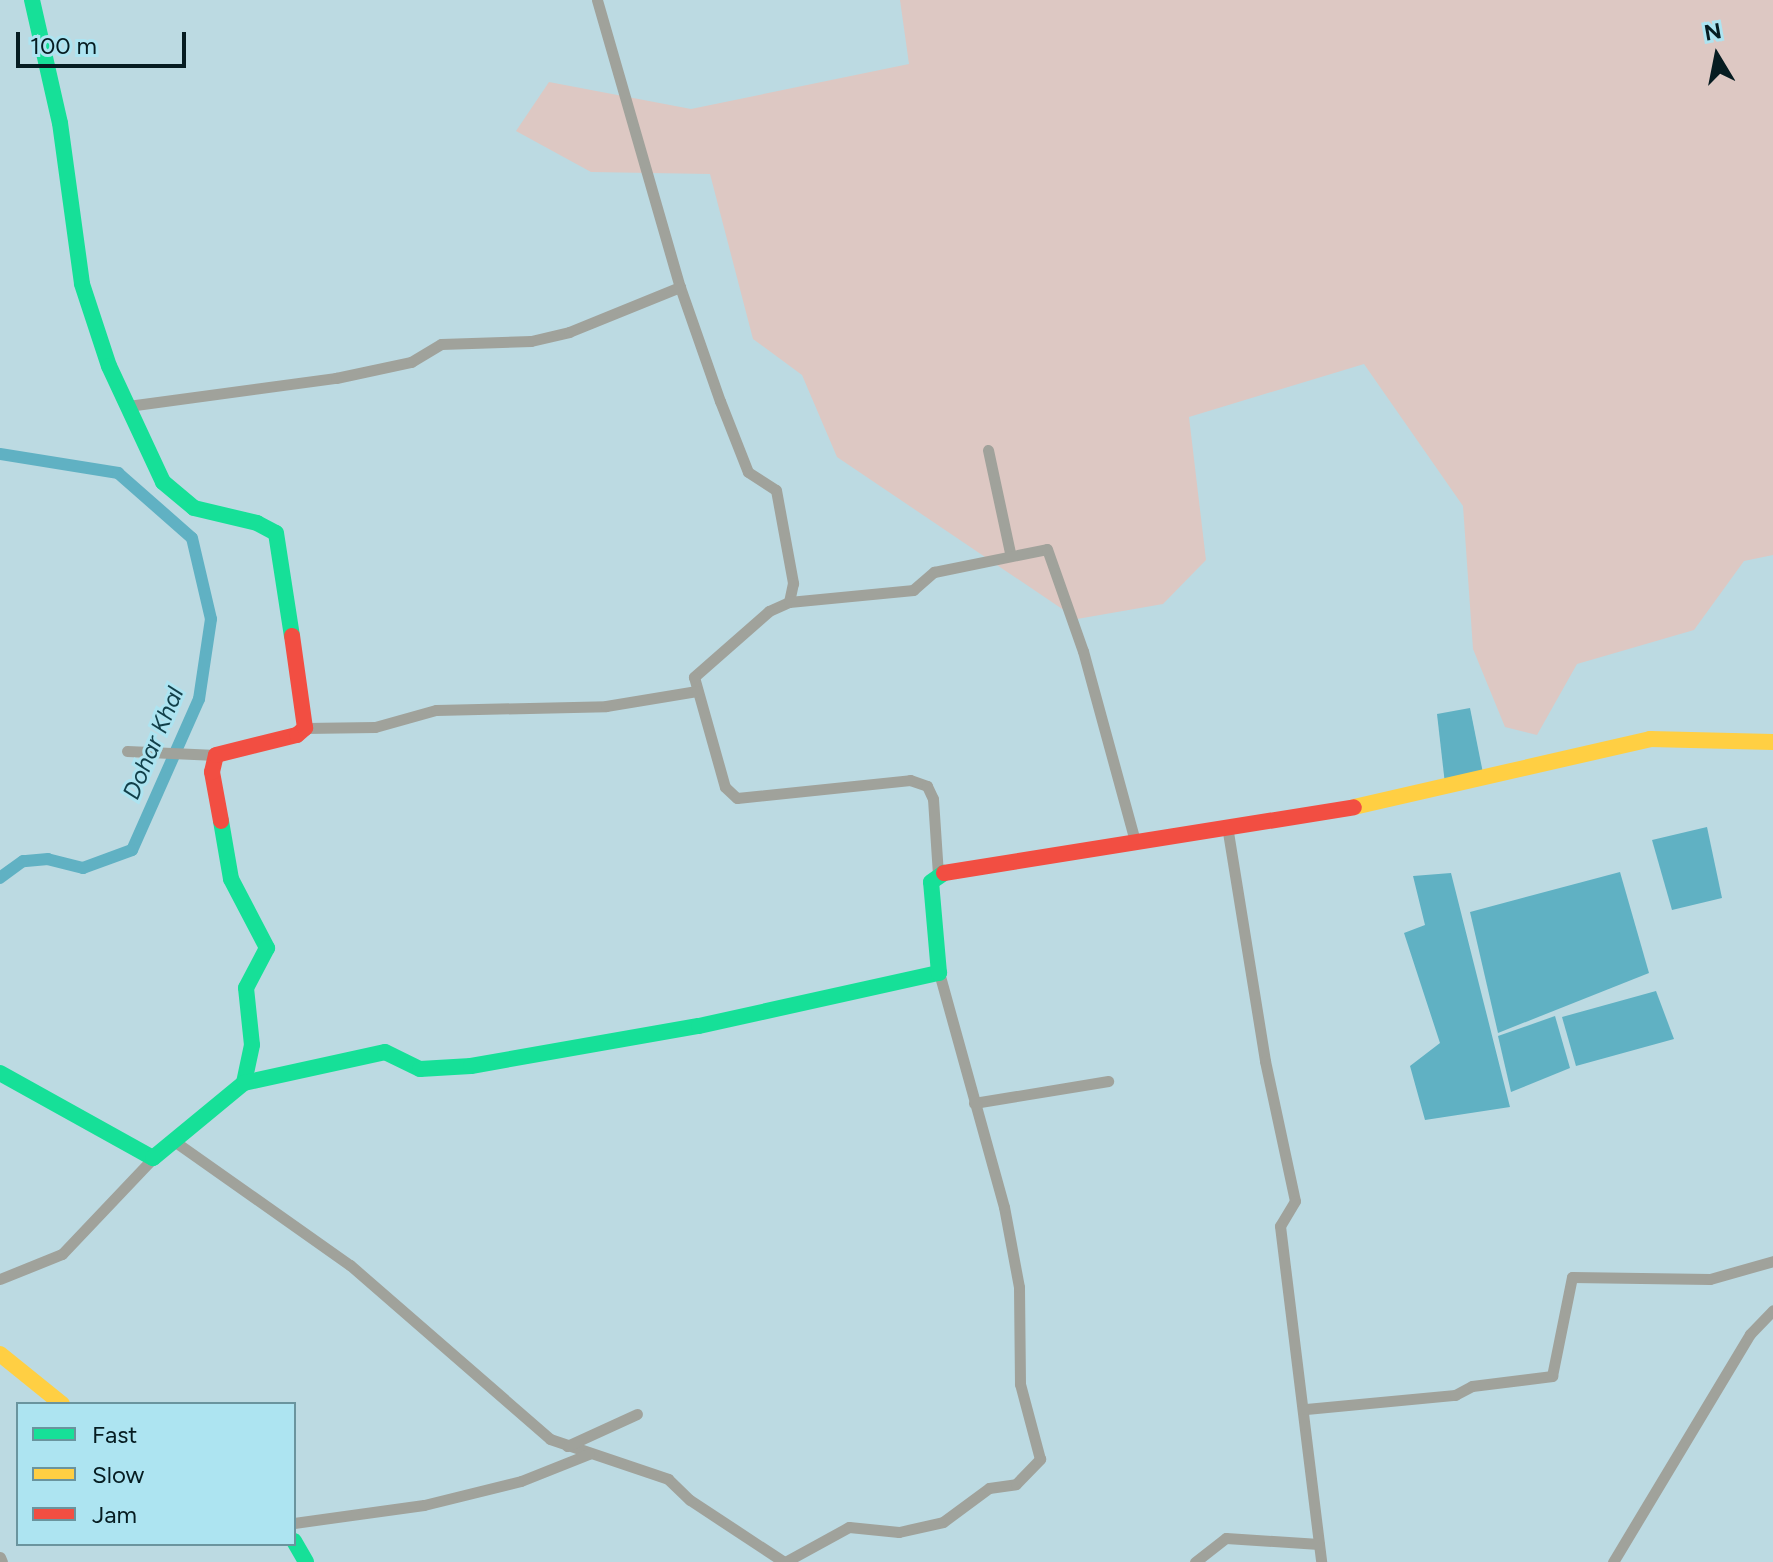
<!DOCTYPE html>
<html>
<head>
<meta charset="utf-8">
<style>
	body { margin:0 }
	#map { position:relative; width:1773px; height:1562px; overflow:hidden; background:#bcdae2; font-family:Figtree,sans-serif }
	div>[style] { position:absolute }
	[style*='--x'] { left:calc(var(--x)*1px); top:calc(var(--y)*1px); width:calc(var(--w)*1px); rotate:calc(var(--a)*1deg) }
	.green>* { inset:0; background:#ddc8c3 }
	.water>* { inset:0; background:#60b1c3 }
	.canal>* { height:12px; margin:-6px; padding:0 6px; transform-origin:6px; border-radius:6px; background:#60b1c3 }
	.street>* { height:11px; margin:-5.5px; padding:0 5.5px; transform-origin:5.5px; border-radius:5.5px; background:#a0a29b }
	.fast>* { height:16px; margin:-8px; padding:0 8px; transform-origin:8px; border-radius:8px; background:#16e098 }
	.slow>* { height:16px; margin:-8px; padding:0 8px; transform-origin:8px; border-radius:8px; background:#ffcf43 }
	.jam>* { height:16px; margin:-8px; padding:0 8px; transform-origin:8px; border-radius:8px; background:#f24e42 }
	span { translate:-50% -50%; white-space:nowrap; text-align:center; line-height:1.15; -webkit-text-stroke:6px #ade4f1; paint-order:stroke }
	.water-label { font-size:24px; color:#113f49; font-style:italic }
	.legend { position:absolute; left:16px; top:1402px; width:280px; height:144px; box-sizing:border-box; background:#ade4f1; border:2px solid #6a949e; margin:0; padding:10px 14px; list-style:none; font-size:24px; color:#061c21 }
	.legend li { display:flex; align-items:center; gap:16px; height:40px }
	.legend b { width:40px; border:2px solid #6a949e }
	.north { position:absolute; left:1677px; top:16px; width:80px; height:80px; -webkit-text-stroke:6px #ade4f1; paint-order:stroke; rotate:350deg; font-size:22px; font-weight:700; line-height:32px; text-align:center; color:#061c21 }
	.north::after { content:''; display:block; margin:auto; width:28px; height:36px; background:#061c21; clip-path:polygon(50% 0,100% 100%,50% 72%,0 100%) }
	.scale { position:absolute; left:16px; top:32px; width:170px; height:36px; box-sizing:border-box; border:4px solid #061c21; border-top:0; padding-left:10px; font-size:24px; line-height:28px; white-space:nowrap; color:#061c21; -webkit-text-stroke:6px #ade4f1; paint-order:stroke }
</style>
</head>
<body>
<div id="map">
	<div class="green">
		<div style="clip-path:polygon(900px 0,1773px 0,1773px 555px,1744px 561px,1694px 630px,1577px 664px,1537px 735px,1505px 727px,1473px 649px,1463px 506px,1364px 364px,1189px 417px,1206px 560px,1163px 604px,1077px 619px,837px 457px,802px 375px,753px 339px,710px 174px,591px 172px,516px 131px,549px 82px,691px 109px,909px 64px)"></div>
	</div>
	<div class="water">
		<div style="clip-path:polygon(1470px 708px,1483px 773px,1445px 784px,1437px 714px)"></div>
		<div style="clip-path:polygon(1707px 827px,1722px 898px,1672px 910px,1652px 840px)"></div>
		<div style="clip-path:polygon(1620px 872px,1649px 973px,1498px 1033px,1470px 912px)"></div>
		<div style="clip-path:polygon(1451px 873px,1510px 1107px,1425px 1120px,1410px 1066px,1440px 1043px,1404px 933px,1425px 925px,1413px 876px)"></div>
		<div style="clip-path:polygon(1656px 991px,1674px 1039px,1576px 1066px,1562px 1017px)"></div>
		<div style="clip-path:polygon(1555px 1016px,1570px 1068px,1511px 1092px,1498px 1036px)"></div>
	</div>
	<div class="canal">
		<div style="--x:0;--y:454;--w:120;--a:9.1"></div>
		<div style="--x:118;--y:473;--w:98;--a:41.3"></div>
		<div style="--x:192;--y:538;--w:83;--a:76.8"></div>
		<div style="--x:211;--y:619;--w:81;--a:98.5"></div>
		<div style="--x:199;--y:699;--w:165;--a:113.9"></div>
		<div style="--x:132;--y:850;--w:52;--a:159.8"></div>
		<div style="--x:83;--y:868;--w:36;--a:-166"></div>
		<div style="--x:48;--y:859;--w:25;--a:175"></div>
		<div style="--x:23;--y:861;--w:29;--a:144"></div>
	</div>
	<div class="street">
		<div style="--x:597;--y:0;--w:299;--a:73.9"></div>
		<div style="--x:680;--y:287;--w:121;--a:70.7"></div>
		<div style="--x:720;--y:401;--w:76;--a:68.5"></div>
		<div style="--x:748;--y:472;--w:33;--a:33"></div>
		<div style="--x:776;--y:490;--w:95;--a:79.6"></div>
		<div style="--x:793;--y:583;--w:19;--a:102"></div>
		<div style="--x:789;--y:602;--w:22;--a:156"></div>
		<div style="--x:769;--y:611;--w:100;--a:138.7"></div>
		<div style="--x:694;--y:677;--w:114;--a:74.3"></div>
		<div style="--x:725;--y:787;--w:16;--a:43"></div>
		<div style="--x:737;--y:798;--w:174;--a:-5.9"></div>
		<div style="--x:910;--y:780;--w:18;--a:19"></div>
		<div style="--x:927;--y:786;--w:14;--a:65"></div>
		<div style="--x:933;--y:799;--w:76;--a:86.2"></div>
		<div style="--x:128;--y:406;--w:210;--a:-7.7"></div>
		<div style="--x:336;--y:378;--w:77;--a:-12"></div>
		<div style="--x:411;--y:362;--w:35;--a:-31"></div>
		<div style="--x:441;--y:344;--w:90;--a:-1.9"></div>
		<div style="--x:531;--y:341;--w:39;--a:-13"></div>
		<div style="--x:569;--y:332;--w:120;--a:-22.1"></div>
		<div style="--x:988;--y:450;--w:105;--a:77.9"></div>
		<div style="--x:789;--y:602;--w:125;--a:-5.5"></div>
		<div style="--x:913;--y:590;--w:28;--a:-41"></div>
		<div style="--x:934;--y:572;--w:115;--a:-11.5"></div>
		<div style="--x:1047;--y:549;--w:108;--a:70.6"></div>
		<div style="--x:1083;--y:651;--w:197;--a:74.7"></div>
		<div style="--x:305;--y:728;--w:70;--a:-0.8"></div>
		<div style="--x:375;--y:727;--w:63;--a:-15.6"></div>
		<div style="--x:436;--y:710;--w:170;--a:-1.3"></div>
		<div style="--x:606;--y:706;--w:92;--a:-9.4"></div>
		<div style="--x:127;--y:751;--w:89;--a:2.6"></div>
		<div style="--x:1228;--y:832;--w:232;--a:80.8"></div>
		<div style="--x:1265;--y:1061;--w:143;--a:77.9"></div>
		<div style="--x:1295;--y:1201;--w:29;--a:121"></div>
		<div style="--x:1280;--y:1226;--w:338;--a:83"></div>
		<div style="--x:974;--y:1103;--w:136;--a:-9.3"></div>
		<div style="--x:174;--y:1141;--w:215;--a:35.2"></div>
		<div style="--x:350;--y:1265;--w:265;--a:41"></div>
		<div style="--x:550;--y:1439;--w:125;--a:18.7"></div>
		<div style="--x:668;--y:1479;--w:30;--a:44"></div>
		<div style="--x:690;--y:1500;--w:113;--a:33.4"></div>
		<div style="--x:0;--y:1279;--w:67;--a:-22"></div>
		<div style="--x:62;--y:1254;--w:132;--a:-46.5"></div>
		<div style="--x:1306;--y:1409;--w:150;--a:-5.4"></div>
		<div style="--x:1455;--y:1395;--w:19;--a:-28"></div>
		<div style="--x:1472;--y:1386;--w:81;--a:-7.1"></div>
		<div style="--x:1552;--y:1376;--w:101;--a:-78.6"></div>
		<div style="--x:1572;--y:1277;--w:138;--a:0.8"></div>
		<div style="--x:1710;--y:1279;--w:66;--a:-15.9"></div>
		<div style="--x:567;--y:1446;--w:77;--a:-24.6"></div>
		<div style="--x:294;--y:1523;--w:131;--a:-7.9"></div>
		<div style="--x:424;--y:1505;--w:100;--a:-13.9"></div>
		<div style="--x:521;--y:1481;--w:73;--a:-21.7"></div>
		<div style="--x:0;--y:1557;--w:5;--a:68"></div>
		<div style="--x:785;--y:1562;--w:73;--a:-28.7"></div>
		<div style="--x:849;--y:1527;--w:50;--a:5.7"></div>
		<div style="--x:899;--y:1532;--w:45;--a:-12.8"></div>
		<div style="--x:943;--y:1522;--w:57;--a:-36.5"></div>
		<div style="--x:989;--y:1488;--w:27;--a:-8"></div>
		<div style="--x:1016;--y:1484;--w:35;--a:-46"></div>
		<div style="--x:1040;--y:1459;--w:78;--a:-104.9"></div>
		<div style="--x:1020;--y:1384;--w:97;--a:-90.6"></div>
		<div style="--x:1019;--y:1287;--w:81;--a:-100.6"></div>
		<div style="--x:1004;--y:1207;--w:243;--a:-105.5"></div>
		<div style="--x:1195;--y:1562;--w:39;--a:-38"></div>
		<div style="--x:1226;--y:1538;--w:93;--a:3.7"></div>
		<div style="--x:1613;--y:1562;--w:266;--a:-59"></div>
		<div style="--x:1750;--y:1334;--w:33;--a:-46"></div>
	</div>
	<div class="fast">
		<div style="--x:32;--y:0;--w:126;--a:77.2"></div>
		<div style="--x:60;--y:123;--w:162;--a:82.2"></div>
		<div style="--x:82;--y:284;--w:86;--a:71.8"></div>
		<div style="--x:109;--y:366;--w:128;--a:65"></div>
		<div style="--x:163;--y:482;--w:40;--a:40"></div>
		<div style="--x:194;--y:508;--w:65;--a:13.4"></div>
		<div style="--x:257;--y:523;--w:21;--a:28"></div>
		<div style="--x:276;--y:533;--w:104;--a:81.2"></div>
		<div style="--x:221;--y:821;--w:59;--a:80.2"></div>
		<div style="--x:231;--y:879;--w:78;--a:62.4"></div>
		<div style="--x:267;--y:948;--w:45;--a:117.7"></div>
		<div style="--x:246;--y:988;--w:57;--a:84"></div>
		<div style="--x:252;--y:1045;--w:39;--a:102"></div>
		<div style="--x:0;--y:1073;--w:175;--a:29.1"></div>
		<div style="--x:153;--y:1158;--w:118;--a:-39.5"></div>
		<div style="--x:244;--y:1083;--w:144;--a:-12.4"></div>
		<div style="--x:385;--y:1052;--w:39;--a:26"></div>
		<div style="--x:420;--y:1069;--w:51;--a:-3.4"></div>
		<div style="--x:471;--y:1066;--w:231;--a:-10"></div>
		<div style="--x:699;--y:1026;--w:246;--a:-12.5"></div>
		<div style="--x:939;--y:973;--w:91;--a:-95"></div>
		<div style="--x:931;--y:882;--w:16;--a:-35"></div>
		<div style="--x:294;--y:1541;--w:24;--a:60"></div>
	</div>
	<div class="slow">
		<div style="--x:1354;--y:807;--w:304;--a:-12.9"></div>
		<div style="--x:1650;--y:739;--w:123;--a:1.4"></div>
		<div style="--x:0;--y:1354;--w:80;--a:38.9"></div>
	</div>
	<div class="jam">
		<div style="--x:221;--y:821;--w:50;--a:-100.4"></div>
		<div style="--x:212;--y:772;--w:17;--a:-77"></div>
		<div style="--x:216;--y:755;--w:83;--a:-13.9"></div>
		<div style="--x:297;--y:735;--w:11;--a:-41"></div>
		<div style="--x:305;--y:728;--w:93;--a:-98"></div>
		<div style="--x:944;--y:873;--w:415;--a:-9.1"></div>
	</div>
	<div class="water-label">
		<span style="left:153px;top:743px;rotate:-67deg">Dohar Khal</span>
	</div>
	<ul class="legend">
	<li><b style="height:10px;background:#16e098"></b>Fast</li>
	<li><b style="height:10px;background:#ffcf43"></b>Slow</li>
	<li><b style="height:10px;background:#f24e42"></b>Jam</li>
	</ul>
	<div class="north">N</div>
	<div class="scale">100 m</div>
</div>
</body>
</html>
